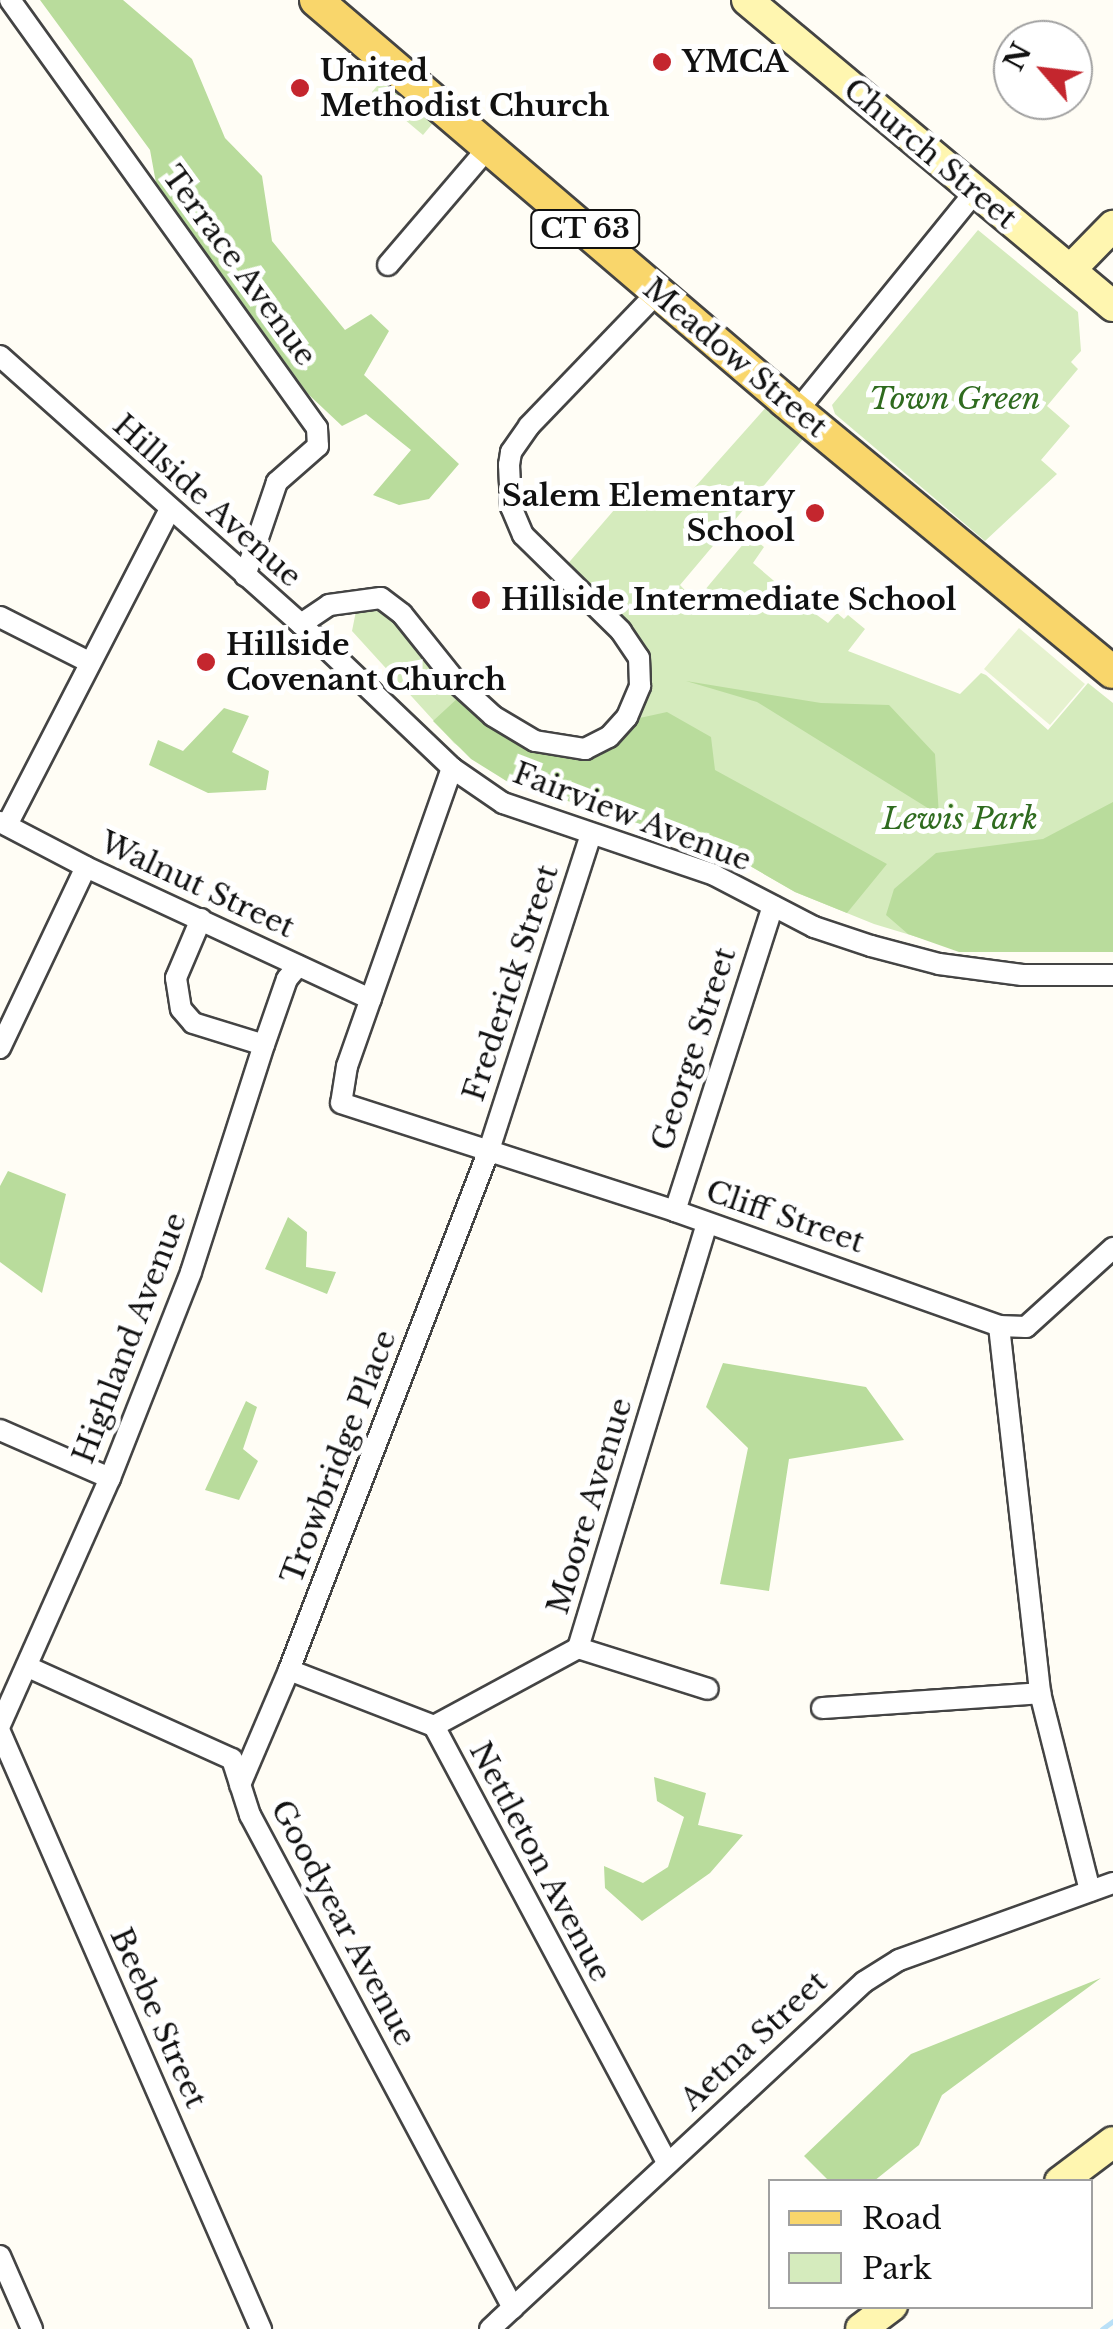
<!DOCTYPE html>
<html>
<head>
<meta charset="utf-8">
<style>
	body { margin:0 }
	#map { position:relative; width:1113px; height:2329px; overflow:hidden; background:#fffdf5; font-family:"Libre Baskerville",serif }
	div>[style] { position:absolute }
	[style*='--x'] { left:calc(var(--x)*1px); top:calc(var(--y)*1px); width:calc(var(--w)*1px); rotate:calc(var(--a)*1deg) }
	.green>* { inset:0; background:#d5ebbd }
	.forest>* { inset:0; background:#b9dc9c }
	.pitch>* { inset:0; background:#e6f2cf }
	.stream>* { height:5px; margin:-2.5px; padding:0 2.5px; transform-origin:2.5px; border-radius:2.5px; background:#b9e0f7 }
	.roads { filter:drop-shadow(2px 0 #444) drop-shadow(-2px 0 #444) drop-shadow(0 2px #444) drop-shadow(0 -2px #444) }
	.street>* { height:20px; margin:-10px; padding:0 10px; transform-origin:10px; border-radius:10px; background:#fff }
	.secondary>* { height:30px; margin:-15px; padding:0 15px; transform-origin:15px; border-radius:15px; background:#fff6b0 }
	.primary>* { height:32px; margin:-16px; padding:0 16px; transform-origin:16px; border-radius:16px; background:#f9d66b }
	.dots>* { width:28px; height:28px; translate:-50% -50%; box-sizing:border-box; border:5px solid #fff; border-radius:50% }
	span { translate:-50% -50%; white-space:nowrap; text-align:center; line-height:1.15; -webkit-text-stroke:10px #fff; paint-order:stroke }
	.shield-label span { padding:2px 8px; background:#fff; border:2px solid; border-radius:8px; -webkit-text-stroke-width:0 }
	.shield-label { font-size:28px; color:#111; font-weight:700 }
	.poi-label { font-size:30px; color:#111; font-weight:700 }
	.left { translate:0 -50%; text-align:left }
	.right { translate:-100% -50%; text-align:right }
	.street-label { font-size:30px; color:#111 }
	.park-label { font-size:30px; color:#2f6b1f; font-style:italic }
	.legend { position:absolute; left:768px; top:2179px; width:325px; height:130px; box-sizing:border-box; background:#fff; border:2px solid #a0a0a0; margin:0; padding:12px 18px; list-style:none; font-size:30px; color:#111 }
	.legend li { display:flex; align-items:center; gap:20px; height:50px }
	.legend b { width:50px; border:2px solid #a0a0a0 }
	.north { position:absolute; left:993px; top:20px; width:100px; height:100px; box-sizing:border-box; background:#fff; border:2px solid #a0a0a0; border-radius:50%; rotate:298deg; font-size:28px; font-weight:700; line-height:40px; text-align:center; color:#111 }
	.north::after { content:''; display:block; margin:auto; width:35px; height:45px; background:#c4262e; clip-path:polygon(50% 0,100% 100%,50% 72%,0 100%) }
</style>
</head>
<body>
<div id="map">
	<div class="green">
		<div style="clip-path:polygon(382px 80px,433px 123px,423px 135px,372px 92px)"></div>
		<div style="clip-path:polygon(978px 230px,1078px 312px,1081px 351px,1071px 362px,1078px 369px,1047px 406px,1070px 426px,1041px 460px,1057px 474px,985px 541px,835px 414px,832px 405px)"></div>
		<div style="clip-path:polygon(777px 395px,814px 426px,680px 585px,700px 606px,699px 597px,750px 536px,764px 547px,753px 563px,800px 603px,828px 623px,837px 613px,844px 619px,848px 615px,865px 629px,848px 651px,960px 694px,981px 673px,986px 675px,1048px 730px,1088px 683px,1113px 703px,1113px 952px,960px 950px,874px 924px,795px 892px,738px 859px,678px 836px,508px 782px,454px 743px,352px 631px,356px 611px,363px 606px,388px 608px,459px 697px,554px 756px,581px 760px,600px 756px,635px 719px,643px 705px,647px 679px,565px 567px,633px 488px,639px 487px,662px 509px,679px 505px)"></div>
	</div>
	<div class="forest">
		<div style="clip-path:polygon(40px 0,123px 0,192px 59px,225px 138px,262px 176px,272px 241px,345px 330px,371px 314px,389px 331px,364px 375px,459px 464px,429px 499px,399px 505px,373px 495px,411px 450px,366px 414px,342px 426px,308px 394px,156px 183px,150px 150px)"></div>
		<div style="clip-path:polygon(686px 681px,821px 703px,889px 705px,935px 754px,939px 815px,757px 702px)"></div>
		<div style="clip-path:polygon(459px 697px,520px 742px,563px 758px,600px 756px,635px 719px,667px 712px,711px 737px,715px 770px,887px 864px,847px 913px,795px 892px,738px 859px,678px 836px,508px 782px,471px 759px,433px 721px)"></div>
		<div style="clip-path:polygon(224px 708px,249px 716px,232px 752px,269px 771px,266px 790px,208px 793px,149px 765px,158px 740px,183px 751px)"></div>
		<div style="clip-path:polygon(1113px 802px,1113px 952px,959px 952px,908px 934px,886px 915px,894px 889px,936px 853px,1043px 839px)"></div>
		<div style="clip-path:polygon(8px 1171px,66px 1194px,42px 1293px,0 1262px,0 1186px)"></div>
		<div style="clip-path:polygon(288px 1217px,307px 1232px,306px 1267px,336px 1272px,327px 1294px,265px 1269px)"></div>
		<div style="clip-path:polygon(723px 1363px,866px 1387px,904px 1440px,789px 1459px,769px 1591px,720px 1584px,748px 1448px,706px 1407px)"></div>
		<div style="clip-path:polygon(246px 1401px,257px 1407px,243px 1449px,258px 1461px,239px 1500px,205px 1490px)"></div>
		<div style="clip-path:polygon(654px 1777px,706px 1793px,698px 1825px,743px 1835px,710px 1873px,642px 1921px,605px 1888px,604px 1866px,643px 1883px,668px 1867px,684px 1817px,657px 1801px)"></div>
		<div style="clip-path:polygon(1101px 1978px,942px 2095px,919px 2145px,874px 2181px,829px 2181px,804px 2156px,911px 2054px)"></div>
	</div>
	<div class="pitch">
		<div style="clip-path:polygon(1019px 628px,1085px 684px,1050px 725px,984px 669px)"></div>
	</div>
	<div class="stream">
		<div style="--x:1102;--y:2329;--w:14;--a:-36"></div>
	</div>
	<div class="roads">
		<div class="street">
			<div style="--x:10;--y:0;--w:527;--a:54.35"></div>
			<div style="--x:317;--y:428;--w:18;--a:87"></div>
			<div style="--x:318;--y:446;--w:55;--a:138.7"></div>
			<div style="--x:277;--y:482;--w:99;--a:108.8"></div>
			<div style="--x:388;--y:265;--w:154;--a:-49.5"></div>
			<div style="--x:0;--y:356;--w:403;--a:41.7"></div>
			<div style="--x:301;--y:624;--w:34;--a:-34"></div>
			<div style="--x:329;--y:605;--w:52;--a:-7.7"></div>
			<div style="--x:381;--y:598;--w:26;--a:37"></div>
			<div style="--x:402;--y:614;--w:90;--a:51.3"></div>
			<div style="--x:458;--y:684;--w:47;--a:42.4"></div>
			<div style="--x:493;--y:716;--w:49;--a:30.8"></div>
			<div style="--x:535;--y:741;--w:51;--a:9.1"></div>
			<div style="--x:585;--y:749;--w:27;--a:-27"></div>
			<div style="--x:609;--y:737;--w:27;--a:-48"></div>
			<div style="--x:627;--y:717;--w:34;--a:-67"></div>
			<div style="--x:640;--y:686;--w:28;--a:-92"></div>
			<div style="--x:639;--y:658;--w:32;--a:-124"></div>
			<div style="--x:621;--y:631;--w:137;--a:-135.6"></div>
			<div style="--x:523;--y:535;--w:30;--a:-113"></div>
			<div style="--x:511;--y:507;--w:42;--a:-92.7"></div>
			<div style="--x:509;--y:465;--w:13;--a:-81"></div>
			<div style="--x:511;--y:452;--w:32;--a:-55"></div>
			<div style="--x:529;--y:426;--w:186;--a:-46.1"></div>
			<div style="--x:797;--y:411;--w:281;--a:-50.9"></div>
			<div style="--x:0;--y:617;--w:100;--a:26.8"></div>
			<div style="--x:301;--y:624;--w:209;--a:43.6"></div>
			<div style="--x:452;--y:768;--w:62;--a:34.5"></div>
			<div style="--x:503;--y:803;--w:223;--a:18.8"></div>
			<div style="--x:714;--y:875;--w:113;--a:27.5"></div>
			<div style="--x:814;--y:927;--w:60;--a:18.4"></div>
			<div style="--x:871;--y:946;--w:70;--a:14.8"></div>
			<div style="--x:939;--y:964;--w:84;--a:7.5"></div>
			<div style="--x:1022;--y:975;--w:91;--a:0"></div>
			<div style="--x:452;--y:768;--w:316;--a:109.4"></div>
			<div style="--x:347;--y:1066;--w:37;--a:99"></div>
			<div style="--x:341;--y:1103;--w:351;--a:17.9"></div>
			<div style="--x:675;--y:1211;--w:344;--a:19.5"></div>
			<div style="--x:999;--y:1326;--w:27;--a:2"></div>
			<div style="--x:1026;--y:1327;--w:118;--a:-42.2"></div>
			<div style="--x:0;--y:822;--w:97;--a:27.6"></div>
			<div style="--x:86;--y:867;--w:314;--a:24.9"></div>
			<div style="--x:7;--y:825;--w:356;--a:-62.7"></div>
			<div style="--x:201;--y:919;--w:64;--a:113"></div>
			<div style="--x:176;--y:978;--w:31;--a:81"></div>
			<div style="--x:181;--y:1009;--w:18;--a:49"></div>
			<div style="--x:193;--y:1023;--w:74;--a:17.2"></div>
			<div style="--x:0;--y:1048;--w:200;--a:-64.6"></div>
			<div style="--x:675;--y:1211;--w:320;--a:-72.2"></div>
			<div style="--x:999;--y:1326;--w:369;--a:83.6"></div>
			<div style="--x:1040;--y:1693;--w:204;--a:75.8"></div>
			<div style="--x:0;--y:1430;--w:120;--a:23.6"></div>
			<div style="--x:578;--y:1648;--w:136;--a:17.5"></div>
			<div style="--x:28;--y:1667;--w:224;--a:24.3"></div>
			<div style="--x:232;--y:1759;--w:59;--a:72.2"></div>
			<div style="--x:250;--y:1815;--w:559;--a:61.92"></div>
			<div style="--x:289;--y:1670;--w:155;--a:21.1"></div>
			<div style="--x:434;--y:1726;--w:495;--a:61.9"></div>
			<div style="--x:822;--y:1708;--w:219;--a:-3.9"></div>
			<div style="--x:0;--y:1725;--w:270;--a:-66"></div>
			<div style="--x:110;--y:1478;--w:221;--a:-68.5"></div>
			<div style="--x:191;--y:1272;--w:238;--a:-72.2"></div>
			<div style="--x:264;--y:1045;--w:70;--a:-70.8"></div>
			<div style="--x:287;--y:979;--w:17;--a:-50"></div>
			<div style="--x:434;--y:1726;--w:164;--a:-28.4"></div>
			<div style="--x:578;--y:1648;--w:443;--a:-73.1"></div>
			<div style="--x:0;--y:1732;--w:652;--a:66.39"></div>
			<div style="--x:240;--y:1785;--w:125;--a:-66.9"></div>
			<div style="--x:289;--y:1670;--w:557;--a:-68.96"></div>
			<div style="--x:489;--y:1150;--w:332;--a:-72.1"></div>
			<div style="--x:0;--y:2256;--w:80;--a:66.3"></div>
			<div style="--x:490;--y:2329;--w:510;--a:-42.86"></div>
			<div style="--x:864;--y:1982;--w:41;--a:-32.2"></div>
			<div style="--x:899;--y:1960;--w:227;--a:-19.8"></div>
		</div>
		<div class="secondary">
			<div style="--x:747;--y:0;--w:477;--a:39.9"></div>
			<div style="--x:1070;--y:270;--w:62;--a:-45.7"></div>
			<div style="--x:1060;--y:2182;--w:66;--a:-37"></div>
			<div style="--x:861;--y:2329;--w:39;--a:-37"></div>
		</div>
		<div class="primary">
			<div style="--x:316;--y:0;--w:617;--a:40.53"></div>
			<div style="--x:785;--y:401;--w:425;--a:39.6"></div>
		</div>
	</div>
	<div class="dots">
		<div style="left:662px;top:62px;background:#c4262e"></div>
		<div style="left:300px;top:88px;background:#c4262e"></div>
		<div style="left:815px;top:513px;background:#c4262e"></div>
		<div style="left:481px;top:600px;background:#c4262e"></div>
		<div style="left:206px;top:662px;background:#c4262e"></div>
	</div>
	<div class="shield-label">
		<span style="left:585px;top:229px">CT 63</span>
	</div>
	<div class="poi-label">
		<span class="left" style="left:682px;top:62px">YMCA</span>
		<span class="left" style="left:320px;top:88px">United<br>Methodist Church</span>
		<span class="right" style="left:795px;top:513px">Salem Elementary<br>School</span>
		<span class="left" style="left:501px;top:600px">Hillside Intermediate School</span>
		<span class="left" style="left:226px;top:662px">Hillside<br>Covenant Church</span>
	</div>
	<div class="street-label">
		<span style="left:930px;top:154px;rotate:40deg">Church Street</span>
		<span style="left:239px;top:266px;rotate:54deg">Terrace Avenue</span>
		<span style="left:735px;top:358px;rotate:40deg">Meadow Street</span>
		<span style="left:207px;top:501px;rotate:42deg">Hillside Avenue</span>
		<span style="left:632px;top:817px;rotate:21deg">Fairview Avenue</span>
		<span style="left:197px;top:885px;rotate:25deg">Walnut Street</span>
		<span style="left:511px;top:983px;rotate:-72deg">Frederick Street</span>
		<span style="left:694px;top:1049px;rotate:-72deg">George Street</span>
		<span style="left:785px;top:1217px;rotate:19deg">Cliff Street</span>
		<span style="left:130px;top:1338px;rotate:-69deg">Highland Avenue</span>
		<span style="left:339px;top:1457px;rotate:-69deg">Trowbridge Place</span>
		<span style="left:590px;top:1506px;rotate:-73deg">Moore Avenue</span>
		<span style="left:540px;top:1862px;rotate:62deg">Nettleton Avenue</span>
		<span style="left:343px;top:1923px;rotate:62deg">Goodyear Avenue</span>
		<span style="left:158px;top:2018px;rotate:66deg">Beebe Street</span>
		<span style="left:754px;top:2041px;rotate:-43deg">Aetna Street</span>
	</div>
	<div class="park-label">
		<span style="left:955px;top:399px">Town Green</span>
		<span style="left:960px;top:819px">Lewis Park</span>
	</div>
	<ul class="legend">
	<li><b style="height:12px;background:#f9d66b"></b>Road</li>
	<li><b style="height:28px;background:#d5ebbd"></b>Park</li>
	</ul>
	<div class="north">N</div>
</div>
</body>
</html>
